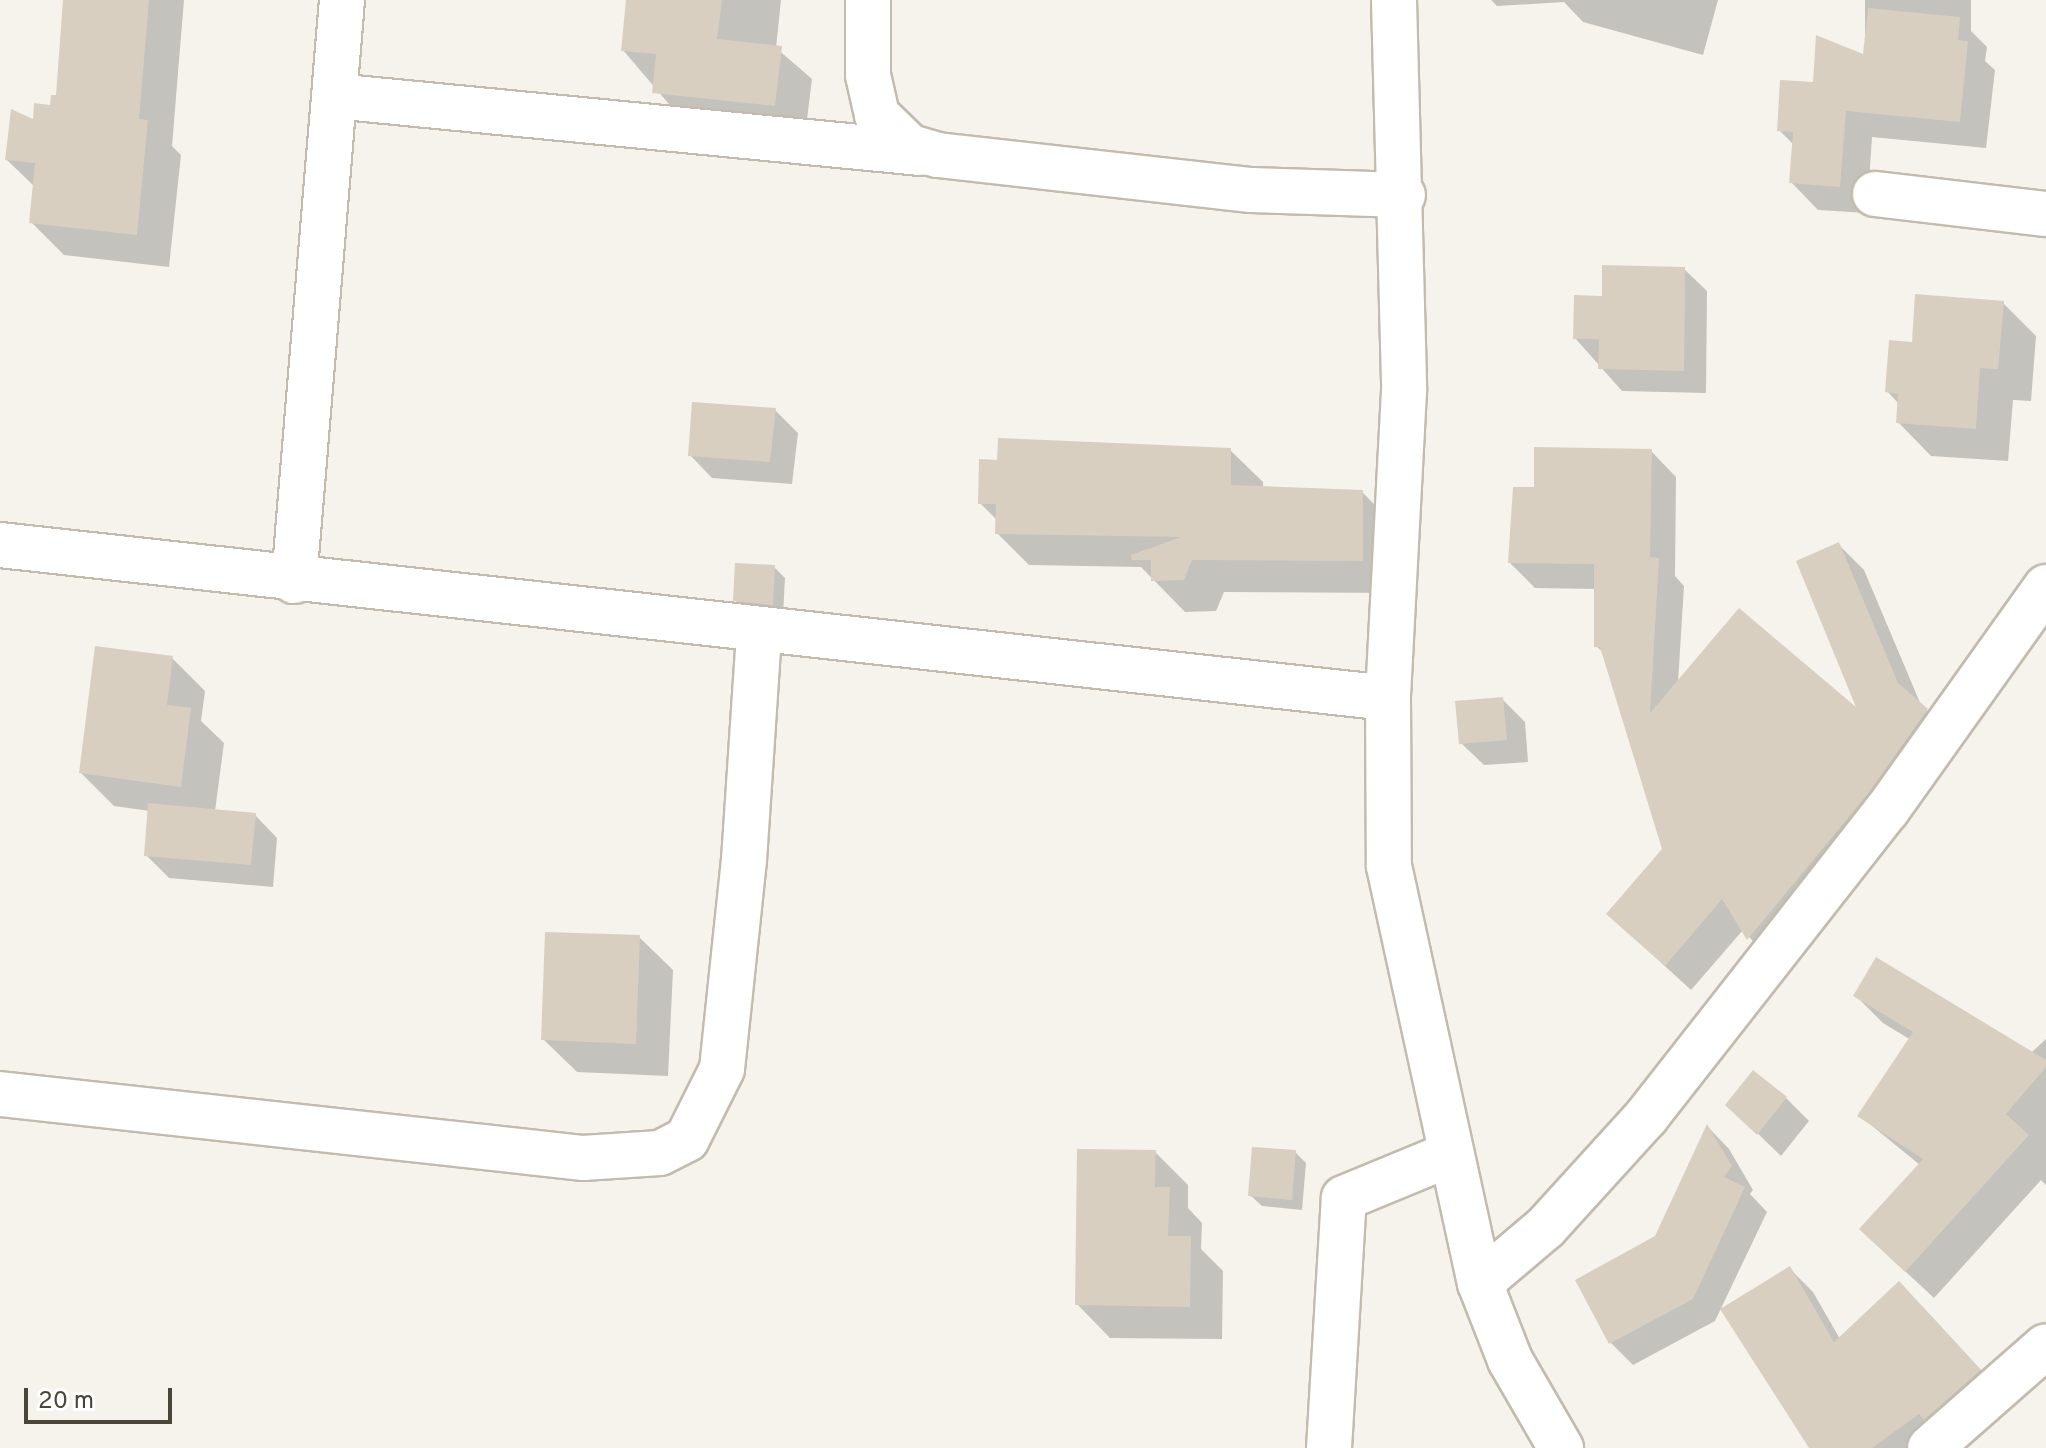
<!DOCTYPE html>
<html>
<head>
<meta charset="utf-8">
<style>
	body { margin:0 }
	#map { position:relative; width:2046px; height:1448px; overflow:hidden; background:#f6f3ec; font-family:Overpass,sans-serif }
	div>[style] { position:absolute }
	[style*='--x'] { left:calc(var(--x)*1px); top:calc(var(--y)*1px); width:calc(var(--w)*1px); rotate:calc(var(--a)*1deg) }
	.shadow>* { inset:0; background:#0003 }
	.building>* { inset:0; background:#d8cfc1 }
	.roads { filter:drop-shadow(2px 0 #c2bbae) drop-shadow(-2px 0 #c2bbae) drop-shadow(0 2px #c2bbae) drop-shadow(0 -2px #c2bbae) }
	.street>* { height:44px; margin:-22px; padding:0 22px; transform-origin:22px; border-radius:22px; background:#fff }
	span { translate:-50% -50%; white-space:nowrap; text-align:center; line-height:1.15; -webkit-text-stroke:7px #fff; paint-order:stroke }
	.scale { position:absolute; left:24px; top:1388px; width:148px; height:36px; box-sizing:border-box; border:4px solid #4b4439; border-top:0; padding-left:10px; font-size:24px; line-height:28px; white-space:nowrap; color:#4b4439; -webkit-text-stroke:6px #fff; paint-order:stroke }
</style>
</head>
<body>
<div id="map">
	<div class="shadow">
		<div style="clip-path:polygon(65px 0,184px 0,172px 146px,181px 155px,169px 267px,64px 255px,31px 222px,35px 187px,7px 160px,58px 98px)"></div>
		<div style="clip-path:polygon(641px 0,781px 0,776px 48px,812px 79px,805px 136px,685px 123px,623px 50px)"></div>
		<div style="clip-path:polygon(1491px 0,1718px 0,1703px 55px,1583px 22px,1564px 2px,1497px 6px)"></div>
		<div style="clip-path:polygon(1865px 0,1971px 0,1971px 31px,1987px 47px,1985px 61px,1995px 70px,1986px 148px,1872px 137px,1867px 213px,1818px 210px,1791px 182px,1794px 145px,1779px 130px,1815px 84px,1865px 57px)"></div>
		<div style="clip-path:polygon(1684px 269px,1707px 291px,1706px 393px,1622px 391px,1575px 338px)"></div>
		<div style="clip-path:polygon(2003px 303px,2036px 336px,2031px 401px,2013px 400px,2008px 461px,1931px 456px,1898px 422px,1899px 404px,1887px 391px,1914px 344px)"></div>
		<div style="clip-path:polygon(775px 410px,798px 433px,792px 484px,712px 478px,690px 455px)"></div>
		<div style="clip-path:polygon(1230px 450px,1263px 482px,1263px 488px,1362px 492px,1394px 524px,1394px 593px,1224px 592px,1216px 611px,1185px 612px,1141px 567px,1029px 565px,997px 533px,997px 520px,980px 503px)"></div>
		<div style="clip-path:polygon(1651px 451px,1676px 477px,1675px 576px,1684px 586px,1678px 683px,1861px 714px,1839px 545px,1864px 570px,1921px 705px,1953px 736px,1773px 964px,1743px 930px,1691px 990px,1608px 914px,1664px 849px,1604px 653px,1596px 646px,1596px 589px,1535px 588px,1510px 563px,1536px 489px)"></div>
		<div style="clip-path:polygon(774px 567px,785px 578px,783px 615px,746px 611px,735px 600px)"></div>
		<div style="clip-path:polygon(172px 658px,205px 691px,201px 721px,224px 743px,215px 811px,255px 815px,277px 838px,273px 887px,169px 878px,146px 855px,150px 811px,114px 806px,81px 773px)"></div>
		<div style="clip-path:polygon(1502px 699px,1525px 722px,1528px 762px,1484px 765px,1461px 743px)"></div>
		<div style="clip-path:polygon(639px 937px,673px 970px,668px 1076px,577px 1072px,543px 1039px)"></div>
		<div style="clip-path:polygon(1855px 995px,2031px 1053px,2046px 1039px,2046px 1185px,2041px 1180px,1934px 1298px,1890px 1257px,1920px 1165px,1860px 1116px,1911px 1040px,1883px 1023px)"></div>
		<div style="clip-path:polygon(1786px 1098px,1809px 1121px,1781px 1156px,1751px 1127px)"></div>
		<div style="clip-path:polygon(1708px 1127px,1729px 1149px,1753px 1190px,1750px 1194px,1767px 1212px,1715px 1321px,1633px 1365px,1611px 1343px)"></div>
		<div style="clip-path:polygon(1155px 1152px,1188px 1185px,1188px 1208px,1202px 1223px,1201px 1249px,1223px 1271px,1222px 1339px,1110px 1338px,1077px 1304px)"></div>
		<div style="clip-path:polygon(1295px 1152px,1306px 1163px,1302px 1210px,1262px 1206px,1250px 1195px)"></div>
		<div style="clip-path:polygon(1790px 1269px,1813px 1292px,1840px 1339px,1922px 1306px,2002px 1393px,1926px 1448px,1811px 1448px,1722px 1309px)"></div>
	</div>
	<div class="building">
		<div style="clip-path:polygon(63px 0,149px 0,139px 119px,148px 120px,137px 235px,29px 223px,35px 163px,5px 160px,11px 109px,33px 119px,34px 103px,50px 105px,51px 95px,56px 95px)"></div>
		<div style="clip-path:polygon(626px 0,722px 0,717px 39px,782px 46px,775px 106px,652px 93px,656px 54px,621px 51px)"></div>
		<div style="clip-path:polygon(1868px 8px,1960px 17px,1958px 40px,1968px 41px,1960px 122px,1846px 111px,1840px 187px,1789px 183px,1793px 132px,1777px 131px,1780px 80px,1813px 82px,1816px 35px,1863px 54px)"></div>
		<div style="clip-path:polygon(1602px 265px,1685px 267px,1684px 371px,1598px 369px,1599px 339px,1573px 339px,1574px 295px,1602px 296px)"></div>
		<div style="clip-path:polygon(1915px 294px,2004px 301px,1998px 369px,1980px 368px,1976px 429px,1896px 423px,1898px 394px,1885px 392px,1889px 340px,1912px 342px)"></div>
		<div style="clip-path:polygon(692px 402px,776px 408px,770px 462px,688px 456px)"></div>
		<div style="clip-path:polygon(998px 438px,1231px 448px,1231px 485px,1363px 490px,1363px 561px,1192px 560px,1184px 580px,1151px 581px,1151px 560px,1132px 560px,1131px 555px,1181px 537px,995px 534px,996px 504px,978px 504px,979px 459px,997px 460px)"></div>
		<div style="clip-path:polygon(1534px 447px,1652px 449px,1650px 557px,1659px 558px,1650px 713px,1739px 608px,1856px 707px,1796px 561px,1839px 542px,1898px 683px,1928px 709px,1867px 795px,1747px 940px,1722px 899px,1665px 966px,1606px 914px,1662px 849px,1600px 647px,1594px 647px,1594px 564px,1508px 563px,1513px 487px,1534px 487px)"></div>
		<div style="clip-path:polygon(735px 563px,775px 565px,773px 605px,733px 601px)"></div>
		<div style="clip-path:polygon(95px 646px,173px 656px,167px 705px,191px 708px,181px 787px,79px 773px)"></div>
		<div style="clip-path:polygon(1503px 697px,1507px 740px,1459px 744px,1455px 701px)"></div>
		<div style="clip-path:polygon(148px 803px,256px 813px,251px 865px,144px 856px)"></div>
		<div style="clip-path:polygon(545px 932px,640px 935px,636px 1044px,541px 1040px)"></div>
		<div style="clip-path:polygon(1876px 957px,2046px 1060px,2046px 1067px,2006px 1114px,2029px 1135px,1905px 1272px,1859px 1229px,1923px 1159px,1857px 1116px,1913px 1032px,1853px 996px)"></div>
		<div style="clip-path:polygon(1753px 1070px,1787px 1097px,1757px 1135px,1725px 1105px)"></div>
		<div style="clip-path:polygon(1707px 1124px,1732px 1166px,1724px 1177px,1745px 1187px,1693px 1299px,1609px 1344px,1575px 1280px,1655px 1236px)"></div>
		<div style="clip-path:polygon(1252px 1147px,1296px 1150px,1292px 1200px,1248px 1196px)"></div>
		<div style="clip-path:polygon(1077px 1149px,1156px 1150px,1155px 1187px,1170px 1187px,1168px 1236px,1191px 1236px,1190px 1307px,1075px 1305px)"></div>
		<div style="clip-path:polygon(1790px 1266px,1834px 1342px,1899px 1281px,1981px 1370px,1924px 1420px,1919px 1414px,1872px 1448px,1809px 1448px,1720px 1309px)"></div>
	</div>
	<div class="roads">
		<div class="street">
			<div style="--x:868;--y:0;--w:75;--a:90"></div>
			<div style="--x:868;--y:75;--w:41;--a:77.3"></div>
			<div style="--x:877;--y:115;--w:46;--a:44.1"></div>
			<div style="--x:910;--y:147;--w:29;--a:16"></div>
			<div style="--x:938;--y:155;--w:315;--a:6.4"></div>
			<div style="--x:1251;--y:190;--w:152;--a:1.9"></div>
			<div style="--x:1394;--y:0;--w:391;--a:88.5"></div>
			<div style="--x:1404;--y:391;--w:307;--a:93"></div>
			<div style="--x:1388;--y:698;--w:168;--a:89.7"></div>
			<div style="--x:1389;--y:866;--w:427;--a:77.7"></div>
			<div style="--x:1480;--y:1283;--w:83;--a:68.7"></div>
			<div style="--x:1510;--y:1360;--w:102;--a:59.9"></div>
			<div style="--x:334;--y:96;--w:590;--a:5.55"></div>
			<div style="--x:1875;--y:194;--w:172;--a:6.7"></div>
			<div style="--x:0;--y:545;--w:1396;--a:6.29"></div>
			<div style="--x:294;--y:581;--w:583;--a:-85.28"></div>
			<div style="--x:0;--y:1094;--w:587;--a:6.26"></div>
			<div style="--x:583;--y:1158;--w:77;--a:-3.7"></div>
			<div style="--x:660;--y:1153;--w:30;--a:-27"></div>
			<div style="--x:687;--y:1139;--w:78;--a:-63.4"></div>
			<div style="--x:722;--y:1069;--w:210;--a:-84"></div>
			<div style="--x:744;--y:860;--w:228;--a:-86.2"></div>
			<div style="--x:1480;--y:1283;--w:87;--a:-40.3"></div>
			<div style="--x:1546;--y:1227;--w:149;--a:-47.7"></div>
			<div style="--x:1646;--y:1117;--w:390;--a:-51.9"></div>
			<div style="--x:1887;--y:810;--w:274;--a:-54.5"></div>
			<div style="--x:1329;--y:1448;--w:250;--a:-86.6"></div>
			<div style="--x:1344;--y:1198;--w:116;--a:-22.4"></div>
			<div style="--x:1930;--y:1448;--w:154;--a:-41.3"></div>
		</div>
	</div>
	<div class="scale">20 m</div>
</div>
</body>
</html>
